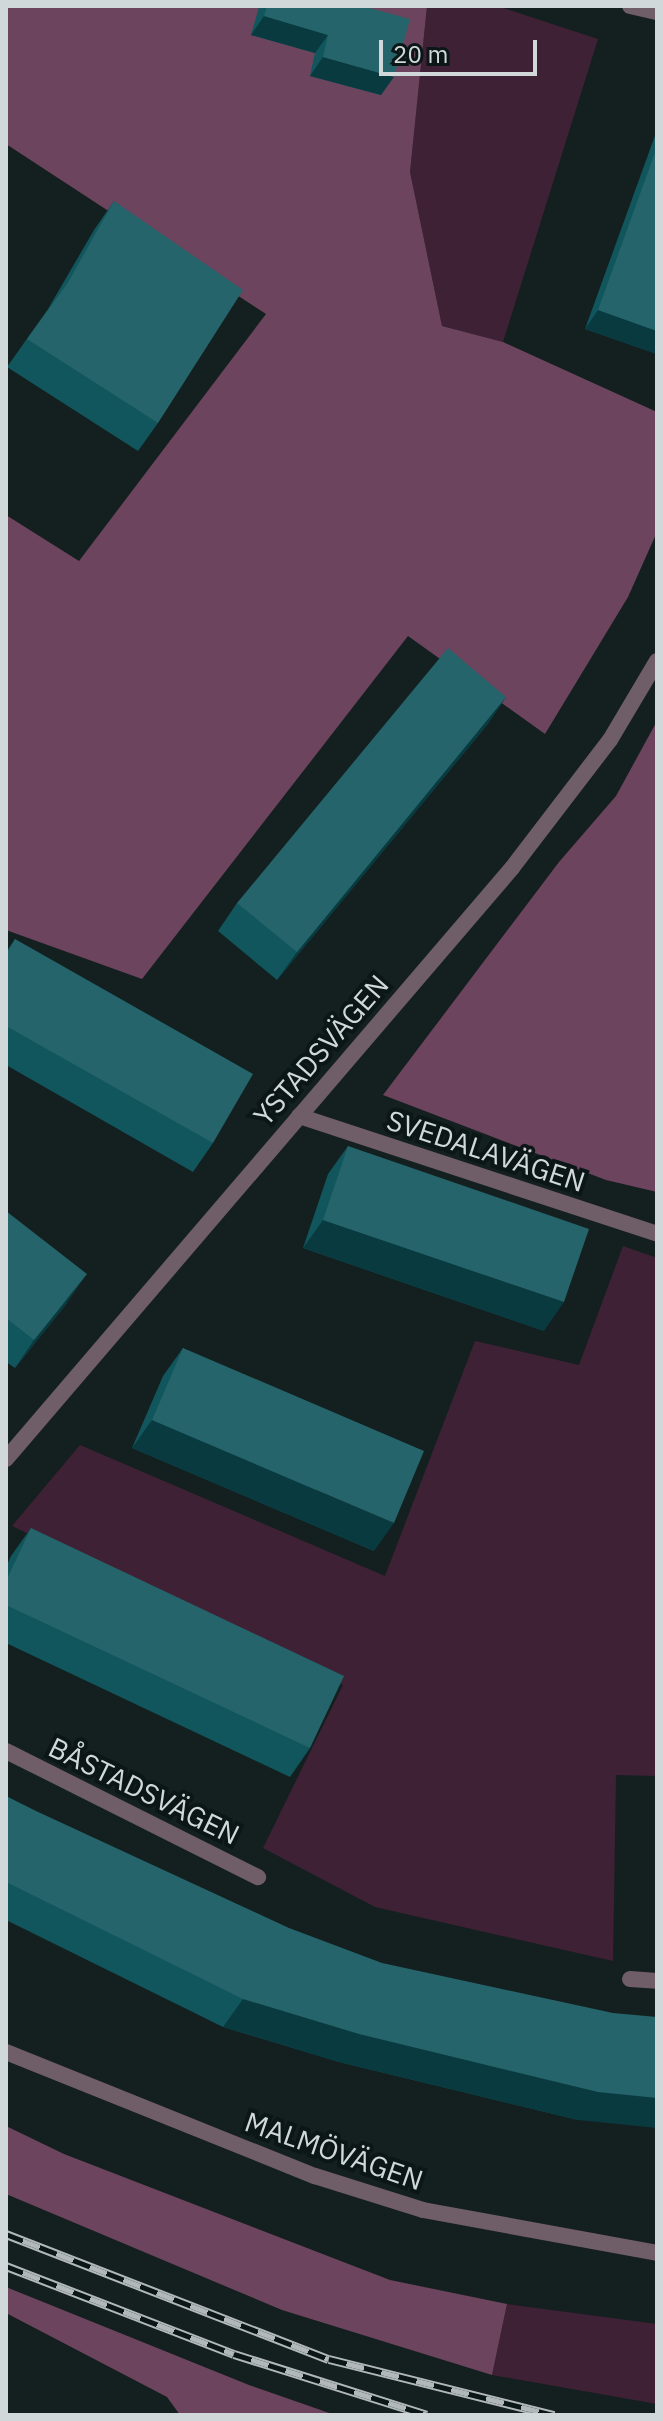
<!DOCTYPE html>
<html>
<head>
<meta charset="utf-8">
<style>
	body { margin:0 }
	#map { position:relative; width:663px; height:2421px; overflow:hidden; background:#141f20; font-family:"IBM Plex Sans",sans-serif }
	div>[style] { position:absolute }
	[style*='--x'] { left:calc(var(--x)*1px); top:calc(var(--y)*1px); width:calc(var(--w)*1px); rotate:calc(var(--a)*1deg) }
	.green>* { inset:0; background:#3f2135 }
	.forest>* { inset:0; background:#6c445d }
	.minor>* { height:16px; margin:-8px; padding:0 8px; transform-origin:8px; border-radius:8px; background:#6f5d68 }
	.tertiary>* { height:16px; margin:-8px; padding:0 8px; transform-origin:8px; border-radius:8px; background:#6f5d68 }
	.rail>* { height:9px; margin-top:-4.5px; transform-origin:0; background:repeating-linear-gradient(90deg,#0b1617 0 18px,#b1b8b9 0 36px); box-sizing:border-box; border-block:2px solid #b1b8b9 }
	.wall>* { inset:0; background:#10565c }
	.shaded-wall>* { inset:0; background:#093a3f }
	.building>* { inset:0; background:#25646a }
	span { translate:-50% -50%; white-space:nowrap; text-align:center; line-height:1.15; -webkit-text-stroke:8px #0b1617; paint-order:stroke }
	.street-label { font-size:28px; color:#d1d8d9 }
	.frame { position:absolute; inset:0; border:8px solid #d1d8d9; pointer-events:none }
	.scale { position:absolute; left:379px; top:40px; width:158px; height:36px; box-sizing:border-box; border:4px solid #d1d8d9; border-top:0; padding-left:10px; font-size:24px; line-height:28px; white-space:nowrap; color:#d1d8d9; -webkit-text-stroke:6px #0b1617; paint-order:stroke }
</style>
</head>
<body>
<div id="map">
	<div class="green">
		<div style="clip-path:polygon(427px 6px,497px 6px,598px 39px,503px 342px,442px 326px,410px 172px)"></div>
		<div style="clip-path:polygon(623px 1246px,657px 1258px,657px 1776px,616px 1775px,613px 1961px,375px 1907px,263px 1848px,343px 1685px,12px 1526px,80px 1445px,385px 1576px,475px 1341px,579px 1365px)"></div>
		<div style="clip-path:polygon(507px 2304px,657px 2324px,657px 2404px,492px 2375px)"></div>
	</div>
	<div class="forest">
		<div style="clip-path:polygon(6px 6px,427px 6px,410px 172px,442px 326px,503px 342px,657px 412px,657px 532px,628px 597px,545px 734px,408px 636px,142px 979px,6px 930px,6px 515px,79px 561px,266px 314px,6px 144px)"></div>
		<div style="clip-path:polygon(657px 721px,657px 1192px,606px 1180px,383px 1095px,559px 862px,616px 796px)"></div>
		<div style="clip-path:polygon(6px 2126px,64px 2154px,390px 2280px,507px 2304px,492px 2375px,282px 2310px,6px 2194px)"></div>
		<div style="clip-path:polygon(6px 2287px,249px 2385px,335px 2415px,180px 2415px,167px 2397px,6px 2313px)"></div>
	</div>
	<div class="minor">
		<div style="--x:630;--y:6;--w:28;--a:13"></div>
		<div style="--x:299;--y:1116;--w:377;--a:18.2"></div>
		<div style="--x:6;--y:1459;--w:778;--a:-49.43"></div>
		<div style="--x:512;--y:868;--w:161;--a:-52.6"></div>
		<div style="--x:610;--y:740;--w:92;--a:-59.3"></div>
		<div style="--x:6;--y:1751;--w:282;--a:26.6"></div>
		<div style="--x:630;--y:1979;--w:27;--a:4"></div>
	</div>
	<div class="tertiary">
		<div style="--x:6;--y:2052;--w:333;--a:21.9"></div>
		<div style="--x:315;--y:2176;--w:113;--a:17.5"></div>
		<div style="--x:423;--y:2210;--w:238;--a:10.4"></div>
	</div>
	<div class="rail">
		<div style="--x:6;--y:2234;--w:346;--a:21.2"></div>
		<div style="--x:329;--y:2359;--w:232;--a:14"></div>
		<div style="--x:6;--y:2266;--w:244;--a:21.1"></div>
		<div style="--x:234;--y:2354;--w:202;--a:17.5"></div>
	</div>
	<div class="wall">
		<div style="clip-path:polygon(257px 6px,362px 6px,381px 95px,310px 76px,315px 53px,251px 35px,259px 7px)"></div>
		<div style="clip-path:polygon(657px 130px,657px 354px,585px 329px)"></div>
		<div style="clip-path:polygon(114px 201px,158px 423px,138px 451px,7px 367px,48px 309px,94px 230px)"></div>
		<div style="clip-path:polygon(506px 697px,487px 725px,277px 980px,218px 931px,237px 903px)"></div>
		<div style="clip-path:polygon(15px 939px,213px 1143px,193px 1172px,6px 1065px,6px 952px)"></div>
		<div style="clip-path:polygon(348px 1146px,544px 1331px,303px 1248px,328px 1174px)"></div>
		<div style="clip-path:polygon(6px 1211px,67px 1303px,15px 1368px,6px 1362px)"></div>
		<div style="clip-path:polygon(183px 1348px,374px 1551px,132px 1448px,163px 1376px)"></div>
		<div style="clip-path:polygon(31px 1528px,310px 1748px,290px 1777px,6px 1643px,6px 1567px,11px 1556px)"></div>
		<div style="clip-path:polygon(6px 1796px,578px 2120px,339px 2062px,223px 2027px,6px 1920px)"></div>
	</div>
	<div class="shaded-wall">
		<div style="clip-path:polygon(264px 16px,328px 35px,315px 53px,251px 35px)"></div>
		<div style="clip-path:polygon(323px 57px,394px 77px,381px 95px,310px 76px)"></div>
		<div style="clip-path:polygon(598px 310px,657px 331px,657px 354px,585px 329px)"></div>
		<div style="clip-path:polygon(506px 697px,487px 725px,277px 980px,297px 952px)"></div>
		<div style="clip-path:polygon(323px 1220px,564px 1302px,544px 1331px,303px 1248px)"></div>
		<div style="clip-path:polygon(87px 1274px,67px 1303px,15px 1368px,34px 1340px)"></div>
		<div style="clip-path:polygon(152px 1420px,394px 1523px,374px 1551px,132px 1448px)"></div>
		<div style="clip-path:polygon(243px 1999px,657px 2098px,657px 2128px,578px 2120px,339px 2062px,223px 2027px)"></div>
	</div>
	<div class="building">
		<div style="clip-path:polygon(267px 6px,362px 6px,410px 19px,394px 77px,323px 57px,328px 35px,264px 16px)"></div>
		<div style="clip-path:polygon(657px 147px,657px 331px,598px 310px)"></div>
		<div style="clip-path:polygon(114px 201px,243px 290px,158px 423px,27px 339px,67px 284px)"></div>
		<div style="clip-path:polygon(448px 648px,506px 697px,297px 952px,237px 903px)"></div>
		<div style="clip-path:polygon(15px 939px,253px 1074px,213px 1143px,6px 1026px,6px 955px)"></div>
		<div style="clip-path:polygon(348px 1146px,589px 1229px,564px 1302px,323px 1220px)"></div>
		<div style="clip-path:polygon(6px 1211px,87px 1274px,34px 1340px,6px 1318px)"></div>
		<div style="clip-path:polygon(183px 1348px,424px 1451px,394px 1523px,152px 1420px)"></div>
		<div style="clip-path:polygon(31px 1528px,344px 1676px,310px 1748px,6px 1605px,6px 1581px)"></div>
		<div style="clip-path:polygon(6px 1796px,36px 1811px,289px 1928px,382px 1963px,613px 2013px,657px 2017px,657px 2098px,598px 2092px,359px 2034px,243px 1999px,6px 1882px)"></div>
	</div>
	<div class="street-label">
		<span style="left:321px;top:1050px;rotate:-49deg">YSTADSVÄGEN</span>
		<span style="left:486px;top:1151px;rotate:18deg">SVEDALAVÄGEN</span>
		<span style="left:144px;top:1791px;rotate:26deg">BÅSTADSVÄGEN</span>
		<span style="left:334px;top:2151px;rotate:19deg">MALMÖVÄGEN</span>
	</div>
	<div class="frame"></div>
	<div class="scale">20 m</div>
</div>
</body>
</html>
